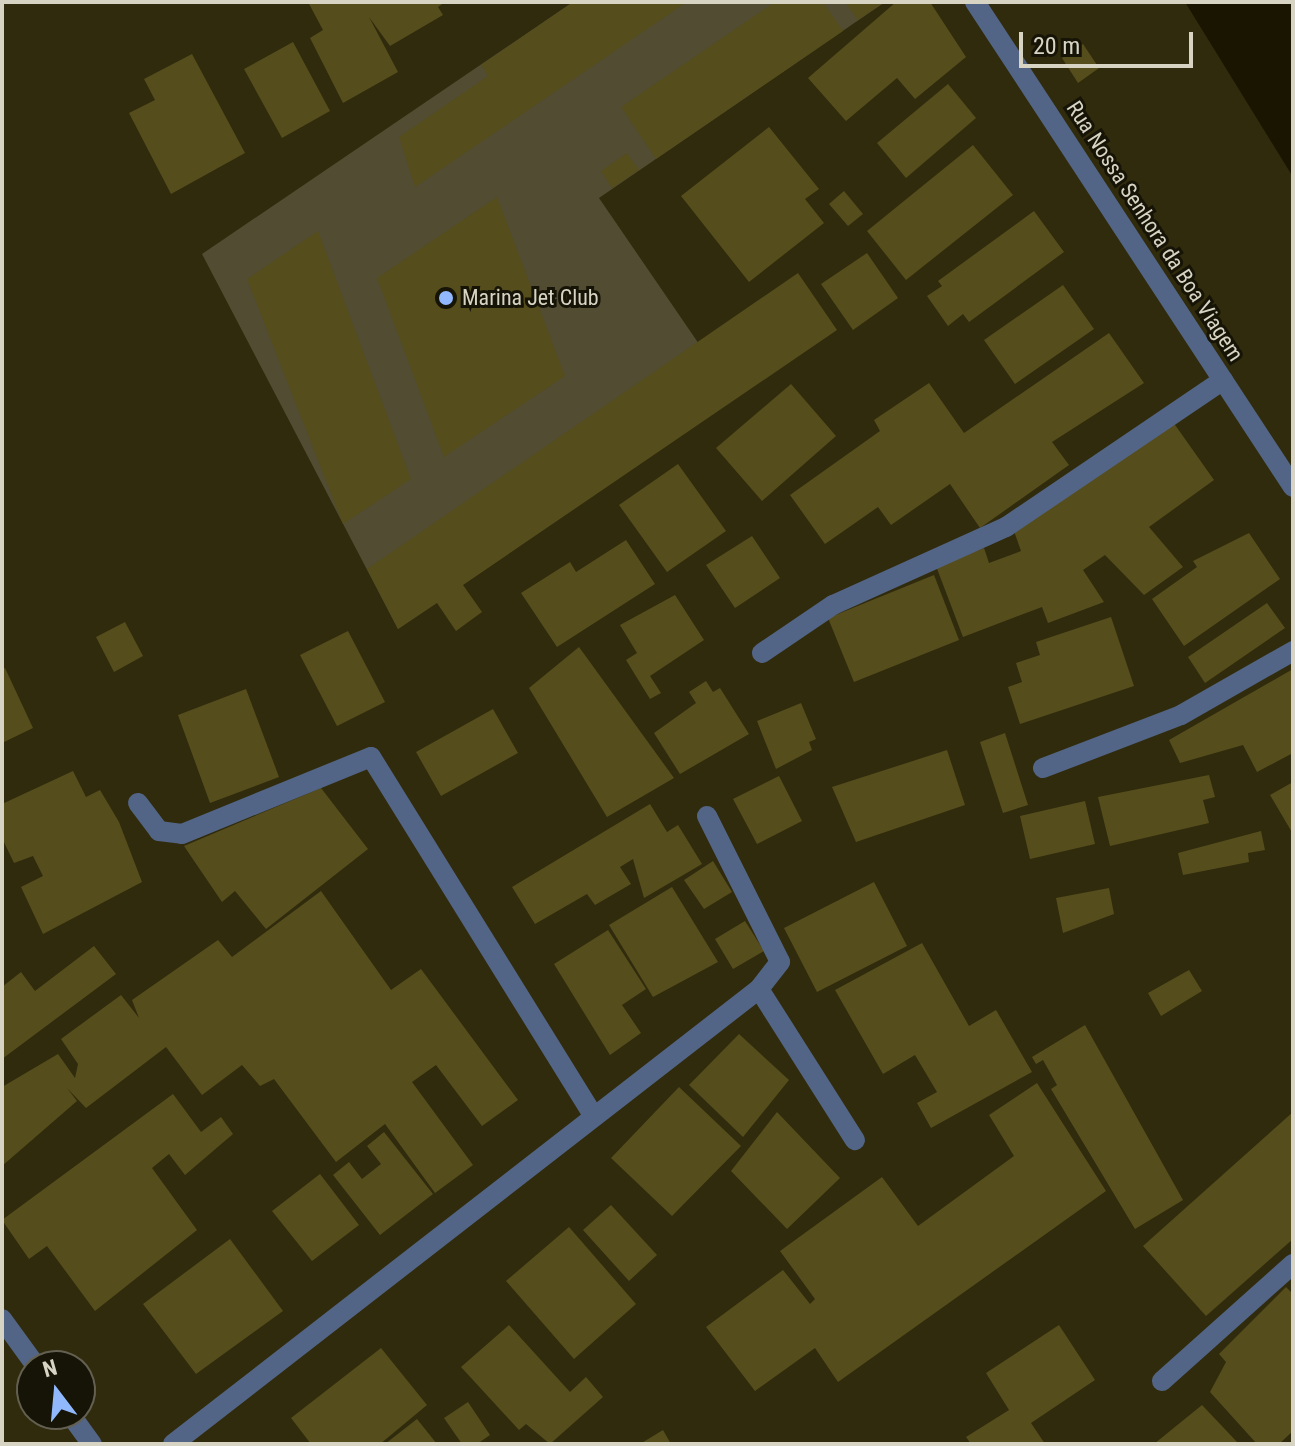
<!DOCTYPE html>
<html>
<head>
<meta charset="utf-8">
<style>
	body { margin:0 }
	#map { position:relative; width:1295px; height:1446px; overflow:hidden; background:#302b0c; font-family:"Roboto Condensed",sans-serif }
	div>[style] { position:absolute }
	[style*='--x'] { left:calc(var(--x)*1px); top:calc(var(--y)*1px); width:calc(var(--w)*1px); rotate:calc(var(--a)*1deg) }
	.green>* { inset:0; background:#514c32 }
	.water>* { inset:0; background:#1a1500 }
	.building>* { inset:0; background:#564d1d }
	.minor>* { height:20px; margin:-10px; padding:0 10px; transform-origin:10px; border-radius:10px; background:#536586 }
	.dots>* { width:22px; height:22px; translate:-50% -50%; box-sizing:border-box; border:4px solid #161307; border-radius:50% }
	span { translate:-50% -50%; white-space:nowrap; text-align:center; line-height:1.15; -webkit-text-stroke:6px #161307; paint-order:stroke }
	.street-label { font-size:22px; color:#d7d4c3 }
	.poi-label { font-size:22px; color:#d7d4c3 }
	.left { translate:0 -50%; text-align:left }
	.frame { position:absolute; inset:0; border:4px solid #d7d4c3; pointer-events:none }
	.north { position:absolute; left:16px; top:1350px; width:80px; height:80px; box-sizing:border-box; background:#161307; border:2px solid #636052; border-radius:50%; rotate:344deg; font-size:22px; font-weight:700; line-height:32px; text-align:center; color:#d7d4c3 }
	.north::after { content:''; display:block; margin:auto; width:28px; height:36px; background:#91b8fd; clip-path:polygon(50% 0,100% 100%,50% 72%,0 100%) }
	.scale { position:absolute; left:1019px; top:32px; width:174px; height:36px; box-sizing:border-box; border:4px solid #d7d4c3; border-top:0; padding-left:10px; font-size:24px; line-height:28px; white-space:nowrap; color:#d7d4c3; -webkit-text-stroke:6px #161307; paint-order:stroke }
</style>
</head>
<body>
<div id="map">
	<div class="green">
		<div style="clip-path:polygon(573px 2px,885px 2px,599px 198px,736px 398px,398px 629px,202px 254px)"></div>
	</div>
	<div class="water">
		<div style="clip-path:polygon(1185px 2px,1293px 2px,1293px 177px)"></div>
	</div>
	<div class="building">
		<div style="clip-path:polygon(308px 2px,445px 2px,438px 7px,443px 15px,390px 46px,369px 17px,398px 72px,343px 103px,310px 38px,323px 30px)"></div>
		<div style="clip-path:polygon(573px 2px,687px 2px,415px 187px,399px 137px,488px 76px,481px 65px)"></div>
		<div style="clip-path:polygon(775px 2px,823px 2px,843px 31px,656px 159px,621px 107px)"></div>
		<div style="clip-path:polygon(845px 2px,885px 2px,858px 20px)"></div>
		<div style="clip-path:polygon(896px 2px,930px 2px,966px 57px,915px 99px,897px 78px,846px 121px,808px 78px)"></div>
		<div style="clip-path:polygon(293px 42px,330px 111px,282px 138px,244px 69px)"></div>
		<div style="clip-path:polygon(1083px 44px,1099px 68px,1078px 83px,1062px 58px)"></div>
		<div style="clip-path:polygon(192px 54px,245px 153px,171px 194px,129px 113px,155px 100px,144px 79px)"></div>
		<div style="clip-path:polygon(948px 84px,976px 118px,906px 178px,877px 143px)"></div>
		<div style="clip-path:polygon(769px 127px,819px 189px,805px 199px,824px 223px,749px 282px,681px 196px)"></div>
		<div style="clip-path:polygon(973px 145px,1013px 195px,906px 280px,867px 231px)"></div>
		<div style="clip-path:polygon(627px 153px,639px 170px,612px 188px,601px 171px)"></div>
		<div style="clip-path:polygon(844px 191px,863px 214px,848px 226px,829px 204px)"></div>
		<div style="clip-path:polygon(497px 197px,565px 376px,444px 457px,377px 278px)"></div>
		<div style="clip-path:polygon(1034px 211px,1064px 252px,969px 322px,963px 314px,948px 326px,927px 296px,942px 286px,938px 281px)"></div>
		<div style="clip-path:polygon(318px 231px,411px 479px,343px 524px,247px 279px)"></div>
		<div style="clip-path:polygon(867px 253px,898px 298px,853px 330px,821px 284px)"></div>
		<div style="clip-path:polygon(798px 273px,837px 330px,463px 585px,482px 612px,456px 631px,437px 603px,398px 629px,367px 569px)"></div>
		<div style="clip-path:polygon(1063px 285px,1094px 329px,1015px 384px,984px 340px)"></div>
		<div style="clip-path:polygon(1109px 333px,1144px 383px,1052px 442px,1069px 465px,980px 528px,950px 484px,891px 525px,878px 507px,825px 544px,790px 495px,880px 431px,874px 420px,929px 383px,964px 433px)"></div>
		<div style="clip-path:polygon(791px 384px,836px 436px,762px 501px,716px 448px)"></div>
		<div style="clip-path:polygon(1173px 422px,1214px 480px,1149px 527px,1183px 567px,1144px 595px,1105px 555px,1083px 570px,1104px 602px,1048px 623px,1042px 607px,963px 637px,936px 566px,984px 548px,989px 563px,1021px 551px,1014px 531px)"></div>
		<div style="clip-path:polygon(678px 464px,726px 531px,667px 572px,619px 505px)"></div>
		<div style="clip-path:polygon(1249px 533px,1280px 579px,1184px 646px,1152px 599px,1197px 567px,1193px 561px)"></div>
		<div style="clip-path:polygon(752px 536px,780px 578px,735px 608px,706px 565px)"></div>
		<div style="clip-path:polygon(626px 540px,655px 584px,557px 647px,521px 593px,570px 562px,576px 572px)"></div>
		<div style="clip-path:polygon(934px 575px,959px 640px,854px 682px,828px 618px)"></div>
		<div style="clip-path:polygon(675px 595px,704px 640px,650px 676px,661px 693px,650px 699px,626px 660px,637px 653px,620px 625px)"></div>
		<div style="clip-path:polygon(1267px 603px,1285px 628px,1205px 683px,1188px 657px)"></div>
		<div style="clip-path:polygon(1111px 617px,1134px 686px,1020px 724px,1008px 687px,1022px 682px,1016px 663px,1040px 655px,1036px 642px)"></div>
		<div style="clip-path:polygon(125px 622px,143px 656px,114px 672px,96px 637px)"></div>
		<div style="clip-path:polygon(348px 631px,385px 702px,337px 726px,300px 655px)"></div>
		<div style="clip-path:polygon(579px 647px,674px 778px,607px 817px,529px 688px)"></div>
		<div style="clip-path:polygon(5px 668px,33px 728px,2px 743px,2px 669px)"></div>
		<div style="clip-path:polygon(1293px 669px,1293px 753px,1257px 772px,1243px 745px,1180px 763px,1169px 740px)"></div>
		<div style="clip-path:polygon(706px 681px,713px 692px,720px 688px,749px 734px,680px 774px,654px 733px,696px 703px,689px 692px)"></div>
		<div style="clip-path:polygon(246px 689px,279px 777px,210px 803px,178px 715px)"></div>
		<div style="clip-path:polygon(801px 703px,816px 739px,809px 742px,812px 750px,776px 769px,757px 721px)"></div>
		<div style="clip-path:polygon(493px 709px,518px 753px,441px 796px,416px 752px)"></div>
		<div style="clip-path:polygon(1005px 733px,1028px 805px,1003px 813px,980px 742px)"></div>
		<div style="clip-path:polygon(947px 750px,965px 805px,856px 842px,832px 787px)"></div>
		<div style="clip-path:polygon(73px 771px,86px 797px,100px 790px,119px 822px,142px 882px,43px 934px,21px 887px,43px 876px,33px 856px,14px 863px,2px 838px,2px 804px)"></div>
		<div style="clip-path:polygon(1209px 775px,1215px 797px,1203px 800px,1209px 823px,1110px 846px,1098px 797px)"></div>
		<div style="clip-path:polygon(779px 776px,802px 821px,757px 844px,733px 799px)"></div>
		<div style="clip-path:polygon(1293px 782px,1293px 834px,1270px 795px)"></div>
		<div style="clip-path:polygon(321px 788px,368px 849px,266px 929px,235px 891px,222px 902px,184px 846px)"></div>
		<div style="clip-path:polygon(1085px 801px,1095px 844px,1030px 859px,1020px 816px)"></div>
		<div style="clip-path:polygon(650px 804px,667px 832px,678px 825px,702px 864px,644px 898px,633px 859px,620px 867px,631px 884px,595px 905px,587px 894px,535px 924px,512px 887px)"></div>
		<div style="clip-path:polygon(1261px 831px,1265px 850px,1248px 853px,1249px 862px,1183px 875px,1178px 853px)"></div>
		<div style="clip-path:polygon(713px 861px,732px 892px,704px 909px,684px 880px)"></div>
		<div style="clip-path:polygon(874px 882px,907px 946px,817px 992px,784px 928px)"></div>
		<div style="clip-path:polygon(672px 887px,718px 962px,653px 997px,609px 925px)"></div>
		<div style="clip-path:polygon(1109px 888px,1114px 914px,1063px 933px,1056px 898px)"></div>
		<div style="clip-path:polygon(321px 891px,391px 990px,421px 969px,518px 1100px,482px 1126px,436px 1065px,412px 1082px,473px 1165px,435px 1193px,385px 1124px,336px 1162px,274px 1079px,260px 1086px,242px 1065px,202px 1095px,166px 1047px,86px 1108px,67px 1088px,77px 1101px,2px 1166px,2px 1087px,58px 1054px,75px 1078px,78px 1064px,61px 1039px,121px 995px,139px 1018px,132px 1000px,218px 940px,232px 957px)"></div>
		<div style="clip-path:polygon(745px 921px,764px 951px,733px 969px,715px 939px)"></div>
		<div style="clip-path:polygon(608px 930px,646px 989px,622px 1005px,641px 1033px,610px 1055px,554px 964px)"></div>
		<div style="clip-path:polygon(922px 943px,969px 1026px,996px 1010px,1032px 1072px,931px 1128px,917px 1103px,937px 1092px,915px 1055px,883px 1074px,835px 990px)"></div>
		<div style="clip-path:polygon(94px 946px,116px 974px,2px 1059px,2px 987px,21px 972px,35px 991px)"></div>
		<div style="clip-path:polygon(1189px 970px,1202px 991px,1161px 1016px,1148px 993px)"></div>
		<div style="clip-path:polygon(1085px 1025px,1183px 1200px,1135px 1229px,1051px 1089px,1057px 1085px,1043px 1060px,1036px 1064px,1032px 1057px)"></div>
		<div style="clip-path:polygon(739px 1034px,789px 1080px,743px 1137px,689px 1085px)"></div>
		<div style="clip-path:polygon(1037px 1083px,1106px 1191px,838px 1382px,815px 1348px,755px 1391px,706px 1327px,783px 1270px,810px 1304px,815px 1299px,780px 1251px,882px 1177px,918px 1226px,1014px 1156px,989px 1115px)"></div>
		<div style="clip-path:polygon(679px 1087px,741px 1146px,672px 1216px,611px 1158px)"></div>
		<div style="clip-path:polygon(173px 1094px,201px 1132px,221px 1117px,233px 1134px,185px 1175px,169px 1154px,152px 1168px,197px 1230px,95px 1311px,47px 1246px,29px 1259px,2px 1220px)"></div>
		<div style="clip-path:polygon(777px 1112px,840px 1178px,787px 1229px,731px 1171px)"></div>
		<div style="clip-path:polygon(1293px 1112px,1293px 1239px,1206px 1316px,1143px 1246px)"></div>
		<div style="clip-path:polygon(384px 1132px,433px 1194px,380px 1235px,333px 1175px,349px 1162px,362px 1179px,381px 1164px,367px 1146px)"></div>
		<div style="clip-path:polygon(320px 1174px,359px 1225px,312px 1261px,272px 1211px)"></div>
		<div style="clip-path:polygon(611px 1205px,657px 1255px,629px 1281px,583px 1230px)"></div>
		<div style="clip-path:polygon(569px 1227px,636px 1304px,574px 1359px,506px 1281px)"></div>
		<div style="clip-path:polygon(230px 1239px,283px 1311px,196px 1374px,143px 1304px)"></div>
		<div style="clip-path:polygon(1286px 1287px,1293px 1294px,1293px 1431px,1279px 1444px,1257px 1444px,1210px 1392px,1226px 1362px,1219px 1354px)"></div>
		<div style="clip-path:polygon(509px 1325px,570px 1392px,586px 1377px,603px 1397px,550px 1444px,526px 1424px,519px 1430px,461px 1367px)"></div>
		<div style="clip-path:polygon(1059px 1325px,1095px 1380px,1031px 1423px,1045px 1444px,971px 1444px,966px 1437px,1009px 1410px,986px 1373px)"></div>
		<div style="clip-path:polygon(381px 1348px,427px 1405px,380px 1444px,311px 1444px,291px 1418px)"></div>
		<div style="clip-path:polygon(468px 1402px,490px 1435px,477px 1444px,462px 1444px,444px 1418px)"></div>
		<div style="clip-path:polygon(1202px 1405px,1239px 1444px,1154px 1444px)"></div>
		<div style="clip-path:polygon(417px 1419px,437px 1444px,385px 1444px)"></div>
		<div style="clip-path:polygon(663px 1430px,671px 1444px,640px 1444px)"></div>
	</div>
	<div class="minor">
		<div style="--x:975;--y:2;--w:580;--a:56.75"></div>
		<div style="--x:762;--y:653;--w:86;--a:-34.1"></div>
		<div style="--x:833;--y:605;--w:190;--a:-24.3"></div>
		<div style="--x:1006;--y:527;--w:262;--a:-34.1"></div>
		<div style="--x:1043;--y:768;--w:148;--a:-21"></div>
		<div style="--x:1181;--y:715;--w:129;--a:-29.7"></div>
		<div style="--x:138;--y:803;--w:35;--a:53"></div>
		<div style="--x:159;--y:831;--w:23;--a:7"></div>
		<div style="--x:182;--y:834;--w:204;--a:-22.2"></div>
		<div style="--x:371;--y:757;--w:423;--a:58.2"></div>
		<div style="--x:707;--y:816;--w:163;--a:63.4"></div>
		<div style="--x:780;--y:962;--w:34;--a:128"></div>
		<div style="--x:2;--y:1319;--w:58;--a:54.1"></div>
		<div style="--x:1162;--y:1381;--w:176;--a:-41.8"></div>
		<div style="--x:70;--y:1414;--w:37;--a:54"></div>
		<div style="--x:173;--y:1444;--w:742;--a:-37.83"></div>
		<div style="--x:759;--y:989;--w:179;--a:57.6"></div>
	</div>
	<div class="dots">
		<div style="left:446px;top:298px;background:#91b8fd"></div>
	</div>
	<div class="street-label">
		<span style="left:1155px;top:231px;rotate:57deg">Rua Nossa Senhora da Boa Viagem</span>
	</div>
	<div class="poi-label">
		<span class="left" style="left:462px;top:298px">Marina Jet Club</span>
	</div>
	<div class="frame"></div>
	<div class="north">N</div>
	<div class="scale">20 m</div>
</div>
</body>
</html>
